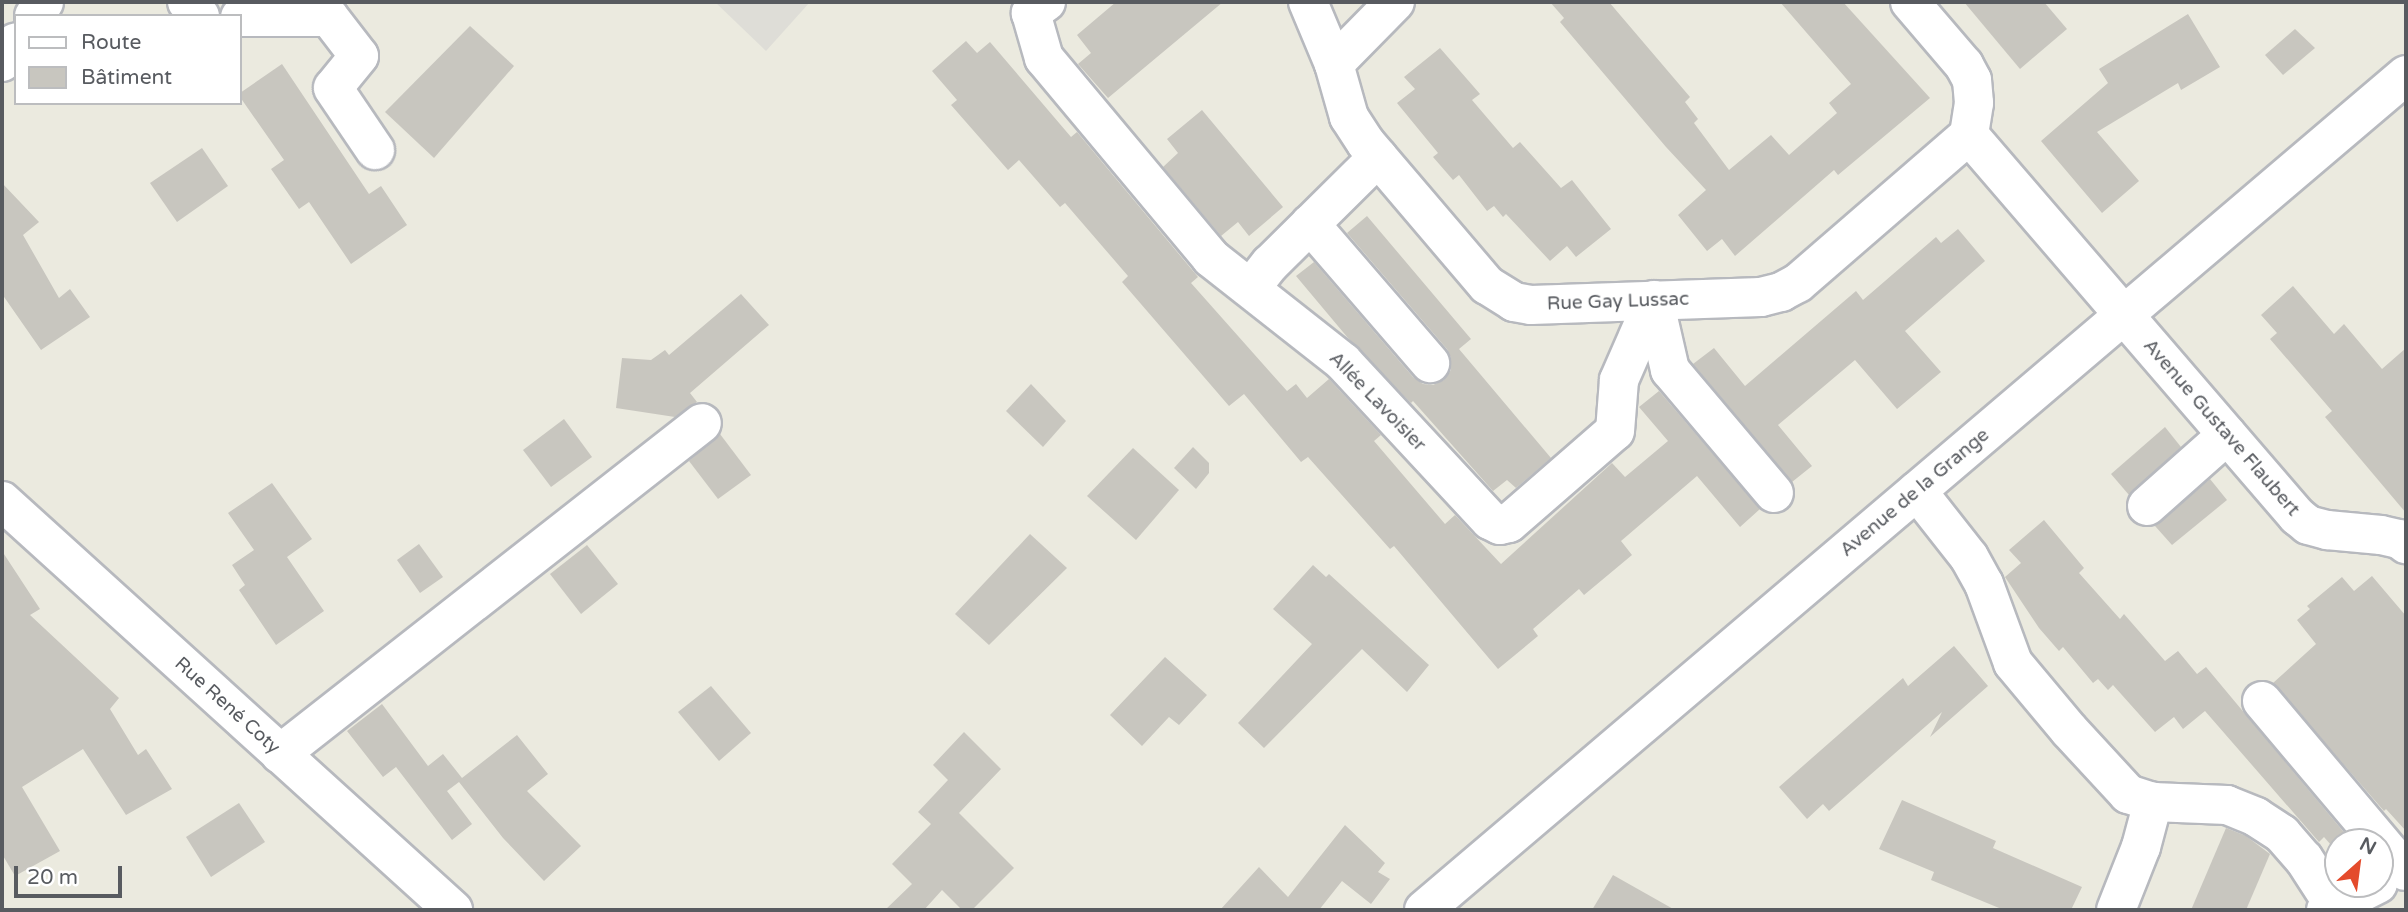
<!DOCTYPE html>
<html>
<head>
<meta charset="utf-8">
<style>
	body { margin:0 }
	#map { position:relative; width:2408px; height:912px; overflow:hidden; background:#ebeadf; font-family:"Varela Round",sans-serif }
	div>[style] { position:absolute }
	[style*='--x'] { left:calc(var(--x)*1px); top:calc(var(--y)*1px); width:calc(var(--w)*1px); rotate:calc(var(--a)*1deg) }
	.industrial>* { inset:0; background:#deddd7 }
	.building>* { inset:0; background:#c8c6bf }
	.roads { filter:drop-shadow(2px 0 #b7b9be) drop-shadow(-2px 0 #b7b9be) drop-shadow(0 2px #b7b9be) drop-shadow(0 -2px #b7b9be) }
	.minor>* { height:38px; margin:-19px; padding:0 19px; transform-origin:19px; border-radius:19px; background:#fff }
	span { translate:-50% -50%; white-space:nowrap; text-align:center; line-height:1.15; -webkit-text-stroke:7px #fff; paint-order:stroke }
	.street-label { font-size:19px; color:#585b60 }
	.frame { position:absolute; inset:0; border:4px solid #585b60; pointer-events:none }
	.legend { position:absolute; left:14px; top:14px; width:228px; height:91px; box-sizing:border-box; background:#fff; border:2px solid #bcbdbf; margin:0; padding:9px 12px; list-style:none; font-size:21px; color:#585b60 }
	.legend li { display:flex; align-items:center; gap:14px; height:35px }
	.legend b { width:35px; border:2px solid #bcbdbf }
	.north { position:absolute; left:2324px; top:828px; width:70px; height:70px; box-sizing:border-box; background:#fff; border:2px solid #bcbdbf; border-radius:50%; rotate:28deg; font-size:19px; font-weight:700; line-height:28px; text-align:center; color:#585b60 }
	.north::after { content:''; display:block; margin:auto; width:24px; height:32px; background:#e44b2c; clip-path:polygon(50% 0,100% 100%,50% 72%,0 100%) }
	.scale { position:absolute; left:14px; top:866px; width:108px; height:32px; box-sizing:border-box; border:4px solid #585b60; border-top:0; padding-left:9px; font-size:21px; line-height:24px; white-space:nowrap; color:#585b60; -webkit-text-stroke:5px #fff; paint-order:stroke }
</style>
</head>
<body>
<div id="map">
	<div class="industrial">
		<div style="clip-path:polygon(715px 2px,810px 2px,766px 51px)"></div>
	</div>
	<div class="building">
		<div style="clip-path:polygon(1116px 2px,1223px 2px,1108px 98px,1078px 64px,1091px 53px,1077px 35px)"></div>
		<div style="clip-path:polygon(1550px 2px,1609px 2px,1690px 97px,1685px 102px,1698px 119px,1694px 123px,1729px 170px,1771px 135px,1789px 155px,1837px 113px,1829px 103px,1851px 84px,1780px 2px,1843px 2px,1930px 98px,1838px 175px,1834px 170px,1735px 256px,1722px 239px,1707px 251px,1678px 215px,1706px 190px,1666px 147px,1560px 22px,1564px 18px)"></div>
		<div style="clip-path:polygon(1964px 2px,2044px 2px,2067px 29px,2020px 69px)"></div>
		<div style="clip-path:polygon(2188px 14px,2220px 67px,2181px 90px,2178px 83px,2097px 132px,2139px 181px,2102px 213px,2041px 141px,2108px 83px,2099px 69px)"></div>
		<div style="clip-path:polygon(470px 26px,514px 66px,434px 158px,385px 112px)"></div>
		<div style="clip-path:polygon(2295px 29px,2315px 48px,2283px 75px,2265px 55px)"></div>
		<div style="clip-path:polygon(966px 41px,977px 53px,990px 42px,1071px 137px,1077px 132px,1198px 277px,1191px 283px,1287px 391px,1296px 384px,1307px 398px,1329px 379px,1381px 435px,1374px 441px,1445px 524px,1455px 515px,1501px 564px,1612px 463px,1625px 477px,1668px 441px,1639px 407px,1659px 391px,1760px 509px,1740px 527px,1697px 476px,1621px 541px,1632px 555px,1584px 595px,1579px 589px,1533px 629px,1538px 636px,1498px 669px,1394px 546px,1390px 549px,1308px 457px,1301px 462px,1244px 394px,1229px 406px,1122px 282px,1128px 276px,1065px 203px,1060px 207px,1019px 160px,1008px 170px,951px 105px,957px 100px,932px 71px)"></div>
		<div style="clip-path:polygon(1440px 48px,1480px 94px,1472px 100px,1513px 148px,1520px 142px,1561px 188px,1572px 180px,1611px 229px,1576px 257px,1567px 246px,1550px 261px,1506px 214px,1503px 217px,1494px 206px,1487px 211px,1459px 175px,1453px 180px,1433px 157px,1438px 153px,1397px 103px,1415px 89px,1404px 77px)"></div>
		<div style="clip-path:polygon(282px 64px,369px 194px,381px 186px,407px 225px,351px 264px,309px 202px,299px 209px,271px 169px,284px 160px,240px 97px,240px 93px)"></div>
		<div style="clip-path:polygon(1202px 110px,1283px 207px,1249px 236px,1238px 222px,1221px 236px,1163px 167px,1178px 153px,1167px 139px)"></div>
		<div style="clip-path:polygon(202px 148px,228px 186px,177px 222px,150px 183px)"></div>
		<div style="clip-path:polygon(2px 183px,39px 222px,23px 235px,59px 298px,70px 289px,90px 317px,41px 350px,2px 294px)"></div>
		<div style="clip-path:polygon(1367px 216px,1471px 339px,1459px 349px,1551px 458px,1516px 488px,1507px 480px,1493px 491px,1413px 401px,1411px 403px,1348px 338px,1296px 276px,1314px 262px,1413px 377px,1423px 384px,1433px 385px,1444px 380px,1451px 370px,1451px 358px,1447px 349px,1347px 233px)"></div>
		<div style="clip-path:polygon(1958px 229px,1985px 261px,1905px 331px,1941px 372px,1897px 409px,1855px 360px,1778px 425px,1812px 466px,1792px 482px,1693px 364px,1714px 348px,1745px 386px,1856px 291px,1863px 300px,1936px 237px,1941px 243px)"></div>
		<div style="clip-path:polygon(2293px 286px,2334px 334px,2344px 324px,2382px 369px,2406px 348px,2406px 513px,2325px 417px,2332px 411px,2270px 339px,2277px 333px,2261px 315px)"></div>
		<div style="clip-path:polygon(741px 294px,769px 325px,690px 393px,697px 402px,675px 417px,616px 408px,622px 358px,651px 360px,665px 350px,669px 355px)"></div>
		<div style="clip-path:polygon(1031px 384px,1066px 421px,1043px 447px,1006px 411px)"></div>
		<div style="clip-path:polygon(564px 419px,592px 457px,551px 487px,523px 450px)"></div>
		<div style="clip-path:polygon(2165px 427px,2181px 447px,2129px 495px,2111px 474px)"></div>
		<div style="clip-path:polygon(720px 434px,751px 475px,718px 499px,689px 461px)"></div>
		<div style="clip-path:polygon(1193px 447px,1209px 463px,1209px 473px,1196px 489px,1174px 468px)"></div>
		<div style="clip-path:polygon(1133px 448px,1179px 490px,1136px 540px,1087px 496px)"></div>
		<div style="clip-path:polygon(2210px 479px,2227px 500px,2172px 545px,2155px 526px)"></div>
		<div style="clip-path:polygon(272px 483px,312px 539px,287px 557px,324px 611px,276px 645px,239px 590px,245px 585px,232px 565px,254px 550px,228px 513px)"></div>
		<div style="clip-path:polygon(2044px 520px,2084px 568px,2079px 573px,2120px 619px,2124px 614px,2165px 661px,2178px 651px,2197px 674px,2206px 667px,2352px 842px,2338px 842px,2338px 853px,2324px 837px,2319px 842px,2205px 711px,2183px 729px,2174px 717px,2155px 732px,2113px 685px,2108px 690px,2098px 679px,2093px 683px,2063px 647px,2059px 651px,2039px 628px,2005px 577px,2021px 563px,2009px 550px)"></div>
		<div style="clip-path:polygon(1030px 534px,1067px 568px,989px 645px,955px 614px)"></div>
		<div style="clip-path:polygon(419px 544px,443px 577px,420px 593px,397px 560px)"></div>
		<div style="clip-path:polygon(587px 545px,618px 584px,581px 614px,550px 574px)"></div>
		<div style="clip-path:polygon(2px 551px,40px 609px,30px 615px,119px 698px,110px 709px,138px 755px,146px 749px,172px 789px,126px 815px,83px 749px,22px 787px,60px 851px,15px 876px,2px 854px)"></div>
		<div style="clip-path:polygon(1313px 565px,1326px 577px,1329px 574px,1429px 665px,1407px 692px,1362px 649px,1264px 748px,1238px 723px,1312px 644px,1273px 609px)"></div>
		<div style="clip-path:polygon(2372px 576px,2406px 616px,2406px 831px,2386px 809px,2384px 811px,2273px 683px,2316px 644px,2297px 620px,2310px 609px,2307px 606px,2342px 577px,2354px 591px)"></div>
		<div style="clip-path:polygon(1954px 646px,1988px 686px,1930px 737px,1942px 712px,1829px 811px,1823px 804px,1807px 819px,1779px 787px,1903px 678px,1908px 686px)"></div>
		<div style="clip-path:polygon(1165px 657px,1207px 695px,1179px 725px,1169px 717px,1142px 746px,1110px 715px)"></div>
		<div style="clip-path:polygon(711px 686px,751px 733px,719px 761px,678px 712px)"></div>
		<div style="clip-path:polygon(382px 704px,428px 766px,443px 754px,462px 778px,517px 735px,548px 774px,527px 791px,581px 846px,544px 881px,503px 838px,459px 782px,447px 791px,472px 824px,452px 840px,396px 767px,383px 777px,347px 731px)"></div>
		<div style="clip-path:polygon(964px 732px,1001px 769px,959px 813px,1014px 868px,972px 910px,962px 910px,942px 890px,924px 910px,885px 910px,912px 884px,892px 864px,931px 824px,918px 812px,948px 780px,933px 765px)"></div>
		<div style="clip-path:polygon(1902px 800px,1996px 841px,1993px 848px,2082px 887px,2071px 910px,2004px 910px,1931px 880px,1934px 872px,1879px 849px)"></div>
		<div style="clip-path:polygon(239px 803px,265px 842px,211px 877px,186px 837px)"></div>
		<div style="clip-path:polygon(1345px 825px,1385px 863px,1378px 872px,1390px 879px,1371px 904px,1342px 881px,1319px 910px,1220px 910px,1259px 867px,1288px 897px)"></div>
		<div style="clip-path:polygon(2226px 828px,2246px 836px,2270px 854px,2246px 910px,2191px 910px)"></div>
		<div style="clip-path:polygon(1613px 875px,1675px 910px,1592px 910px)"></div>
	</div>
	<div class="roads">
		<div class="minor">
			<div style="--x:187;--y:2;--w:19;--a:47"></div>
			<div style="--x:1046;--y:2;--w:19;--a:144"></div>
			<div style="--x:1031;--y:13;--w:47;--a:73.9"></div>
			<div style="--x:1044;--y:58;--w:261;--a:50.1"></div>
			<div style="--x:1211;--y:258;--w:168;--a:38.2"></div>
			<div style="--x:1343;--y:362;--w:216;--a:47.1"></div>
			<div style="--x:1490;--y:520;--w:11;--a:27"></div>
			<div style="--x:1500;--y:525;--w:9;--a:-13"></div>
			<div style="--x:1509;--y:523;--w:140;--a:-41"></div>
			<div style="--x:1615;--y:431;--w:51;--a:-85.5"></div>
			<div style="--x:1619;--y:380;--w:87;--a:-66.4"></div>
			<div style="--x:1308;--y:2;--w:67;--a:67.2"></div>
			<div style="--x:1334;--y:64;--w:55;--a:74.2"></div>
			<div style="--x:1349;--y:117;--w:31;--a:57"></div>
			<div style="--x:1366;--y:143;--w:187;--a:49.6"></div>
			<div style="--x:1487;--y:285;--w:32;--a:32"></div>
			<div style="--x:1514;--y:302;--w:17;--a:10"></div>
			<div style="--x:1531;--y:305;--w:230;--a:-2"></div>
			<div style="--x:1761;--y:297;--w:21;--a:-14"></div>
			<div style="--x:1781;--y:292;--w:19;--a:-28"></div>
			<div style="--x:1798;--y:283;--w:226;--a:-40.9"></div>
			<div style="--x:1910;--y:2;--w:83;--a:49.4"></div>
			<div style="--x:1964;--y:65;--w:17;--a:62"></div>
			<div style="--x:1972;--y:80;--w:23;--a:85"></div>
			<div style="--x:1974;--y:103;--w:32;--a:99"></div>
			<div style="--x:1969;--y:135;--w:503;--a:49.28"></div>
			<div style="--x:2297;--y:516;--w:14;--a:39"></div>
			<div style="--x:2308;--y:525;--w:20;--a:15"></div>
			<div style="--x:2327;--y:530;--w:54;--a:5.3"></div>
			<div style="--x:2381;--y:535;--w:18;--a:13"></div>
			<div style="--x:2399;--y:539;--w:9;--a:36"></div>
			<div style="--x:34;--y:16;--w:17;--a:-54"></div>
			<div style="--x:240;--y:17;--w:89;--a:0"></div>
			<div style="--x:329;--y:17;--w:49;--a:52.4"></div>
			<div style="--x:359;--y:56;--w:41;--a:129.1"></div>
			<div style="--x:333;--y:88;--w:75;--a:55.9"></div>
			<div style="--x:2;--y:62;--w:24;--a:-55"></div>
			<div style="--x:1334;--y:64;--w:87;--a:-45.5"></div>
			<div style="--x:1310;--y:224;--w:184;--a:49.2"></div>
			<div style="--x:1251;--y:288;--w:31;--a:-52"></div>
			<div style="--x:1270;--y:264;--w:152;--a:-44.7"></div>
			<div style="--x:1654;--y:300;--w:72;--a:77.1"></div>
			<div style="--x:1670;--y:370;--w:161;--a:49.8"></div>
			<div style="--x:1917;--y:491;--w:84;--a:51.8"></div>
			<div style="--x:1969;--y:557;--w:31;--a:61"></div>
			<div style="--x:1984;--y:584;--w:84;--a:69.8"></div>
			<div style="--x:2013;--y:663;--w:87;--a:50.1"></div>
			<div style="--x:2069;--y:730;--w:87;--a:47.3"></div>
			<div style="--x:2128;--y:794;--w:26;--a:18"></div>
			<div style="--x:2153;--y:802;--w:74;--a:2.3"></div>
			<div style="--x:2227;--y:805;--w:31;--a:22"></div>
			<div style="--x:2256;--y:817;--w:31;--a:33"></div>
			<div style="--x:2282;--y:834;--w:33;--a:49"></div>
			<div style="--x:2304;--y:859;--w:61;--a:57.1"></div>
			<div style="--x:2;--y:501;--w:609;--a:42.2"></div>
			<div style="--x:2147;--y:506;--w:107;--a:-41.6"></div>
			<div style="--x:2262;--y:701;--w:222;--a:49.9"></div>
			<div style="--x:280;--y:754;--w:536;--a:-38.11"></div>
			<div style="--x:1424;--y:910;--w:1289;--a:-40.37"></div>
			<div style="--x:2116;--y:910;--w:68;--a:-68.4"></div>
			<div style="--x:2141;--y:847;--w:47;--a:-75.1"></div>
			<div style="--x:2326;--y:910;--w:58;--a:-26.6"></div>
		</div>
	</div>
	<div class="street-label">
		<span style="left:1618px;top:302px;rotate:-2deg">Rue Gay Lussac</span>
		<span style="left:1377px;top:402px;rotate:46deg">Allée Lavoisier</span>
		<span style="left:2221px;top:428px;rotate:49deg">Avenue Gustave Flaubert</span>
		<span style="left:1915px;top:493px;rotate:-40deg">Avenue de la Grange</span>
		<span style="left:227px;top:706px;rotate:42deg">Rue René Coty</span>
	</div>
	<div class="frame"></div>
	<ul class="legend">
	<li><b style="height:9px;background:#fff"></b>Route</li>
	<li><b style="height:19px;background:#c8c6bf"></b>Bâtiment</li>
	</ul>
	<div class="north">N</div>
	<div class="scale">20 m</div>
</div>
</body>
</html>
